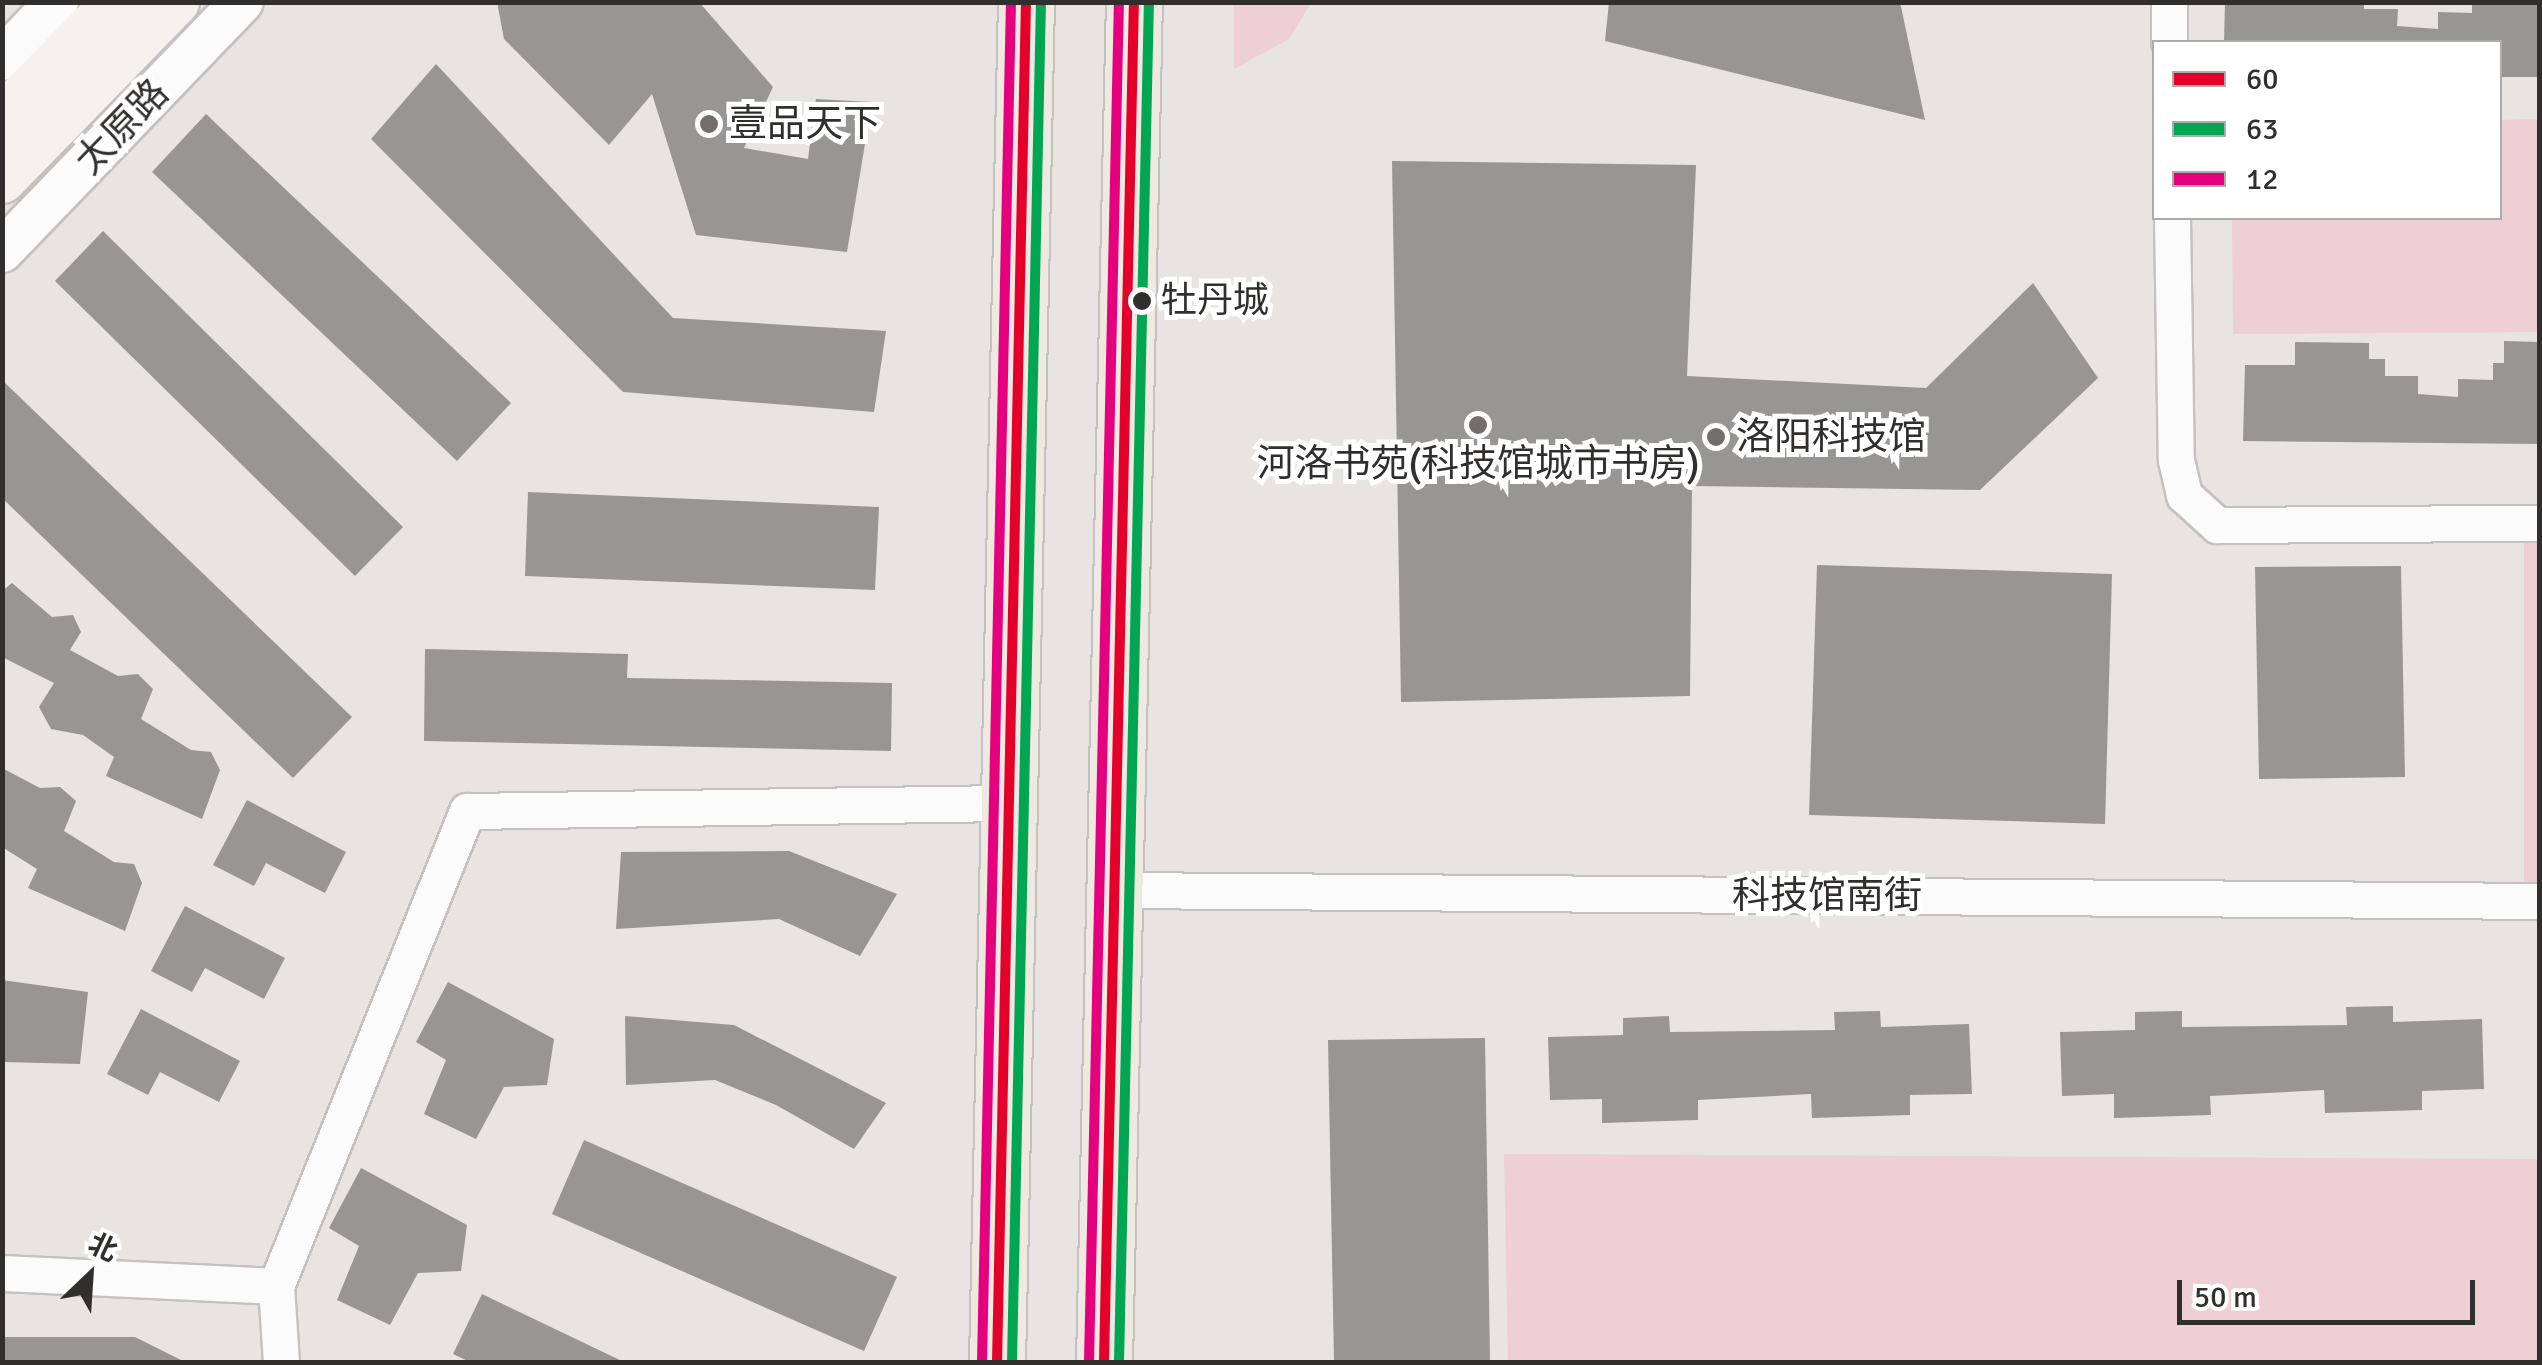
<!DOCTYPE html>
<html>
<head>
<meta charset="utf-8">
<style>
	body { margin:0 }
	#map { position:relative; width:2542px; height:1365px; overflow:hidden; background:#e7e4e2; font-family:Signika,"Noto Sans SC",sans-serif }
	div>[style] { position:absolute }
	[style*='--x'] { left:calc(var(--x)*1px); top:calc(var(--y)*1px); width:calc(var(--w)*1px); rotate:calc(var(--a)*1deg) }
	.green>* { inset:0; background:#edcfd4 }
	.building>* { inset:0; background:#989695 }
	.roads { filter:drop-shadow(2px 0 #c4c1c0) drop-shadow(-2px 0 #c4c1c0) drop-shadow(0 2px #c4c1c0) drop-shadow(0 -2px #c4c1c0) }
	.minor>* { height:35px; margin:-17.5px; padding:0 17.5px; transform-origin:17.5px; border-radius:17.5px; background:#fbfbfb }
	.tertiary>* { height:42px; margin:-21px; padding:0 21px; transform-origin:21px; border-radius:21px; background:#fbfbfb }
	.secondary>* { height:48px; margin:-24px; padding:0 24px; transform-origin:24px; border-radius:24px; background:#f5f2ee }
	.primary>* { height:55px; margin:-27.5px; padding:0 27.5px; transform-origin:27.5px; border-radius:27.5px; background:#eee9e1 }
	.bus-1>* { height:10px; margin:-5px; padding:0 5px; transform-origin:5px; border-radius:5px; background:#e4002b }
	.bus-2>* { height:10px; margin:-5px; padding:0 5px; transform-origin:5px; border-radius:5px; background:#00a651 }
	.bus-3>* { height:10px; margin:-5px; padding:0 5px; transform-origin:5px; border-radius:5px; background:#e5007d }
	.dots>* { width:28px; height:28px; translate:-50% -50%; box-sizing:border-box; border:5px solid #fff; border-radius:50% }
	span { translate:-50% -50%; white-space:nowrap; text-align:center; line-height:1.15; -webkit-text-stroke:10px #fff; paint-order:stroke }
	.bus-label { font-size:36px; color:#312f2e }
	.left { translate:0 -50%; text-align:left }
	.poi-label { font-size:38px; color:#312f2e }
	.street-label { font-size:38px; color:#312f2e }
	.frame { position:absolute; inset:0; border:5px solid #312f2e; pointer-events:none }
	.legend { position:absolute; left:2152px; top:40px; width:350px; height:180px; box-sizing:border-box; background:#fff; border:2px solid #adacab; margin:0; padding:12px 18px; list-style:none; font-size:30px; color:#312f2e }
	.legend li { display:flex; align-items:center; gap:20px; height:50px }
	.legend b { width:50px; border:2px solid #adacab }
	.north { position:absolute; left:40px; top:1225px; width:100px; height:100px; -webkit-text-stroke:8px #fff; paint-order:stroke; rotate:25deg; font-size:28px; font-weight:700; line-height:40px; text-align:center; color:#312f2e }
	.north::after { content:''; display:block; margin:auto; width:35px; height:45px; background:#312f2e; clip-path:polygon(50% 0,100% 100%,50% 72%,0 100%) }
	.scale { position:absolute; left:2177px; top:1280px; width:298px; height:45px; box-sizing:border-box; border:5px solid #312f2e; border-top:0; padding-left:12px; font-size:30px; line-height:35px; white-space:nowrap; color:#312f2e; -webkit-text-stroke:8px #fff; paint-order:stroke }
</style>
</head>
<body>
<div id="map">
	<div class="green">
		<div style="clip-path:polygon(1234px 3px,1234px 2px,1311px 3px,1289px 39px,1234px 69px)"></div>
		<div style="clip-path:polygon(2539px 119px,2539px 332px,2233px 334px,2232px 218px,2500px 218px,2500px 120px)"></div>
		<div style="clip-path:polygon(2524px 536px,2539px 536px,2540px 904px,2524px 904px)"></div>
		<div style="clip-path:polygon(1504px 1154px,2539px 1159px,2539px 1362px,1508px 1362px)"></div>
	</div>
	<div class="building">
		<div style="clip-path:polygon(497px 2px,699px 2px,773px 87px,744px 148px,808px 159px,816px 99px,872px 102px,847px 252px,696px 235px,652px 94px,609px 145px,504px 39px)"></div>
		<div style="clip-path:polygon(1609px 2px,1900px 2px,1925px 120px,1605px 41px)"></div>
		<div style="clip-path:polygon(2225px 2px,2364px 2px,2364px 9px,2398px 9px,2397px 26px,2438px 29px,2438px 12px,2472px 13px,2472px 2px,2540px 2px,2540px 77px,2500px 77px,2500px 42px,2224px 42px)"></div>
		<div style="clip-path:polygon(436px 64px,673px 318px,886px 331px,874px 412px,623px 392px,371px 139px)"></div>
		<div style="clip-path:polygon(206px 114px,511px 403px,457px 461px,152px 172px)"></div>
		<div style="clip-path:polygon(1392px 161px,1696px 165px,1687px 376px,1926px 388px,2033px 283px,2098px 378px,1980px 490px,1692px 486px,1690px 696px,1401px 702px)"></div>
		<div style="clip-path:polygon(103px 231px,403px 527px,355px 576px,55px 281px)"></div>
		<div style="clip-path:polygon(2504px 341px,2540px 342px,2540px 444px,2243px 441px,2245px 365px,2295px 365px,2295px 342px,2369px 343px,2369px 359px,2385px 359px,2385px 376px,2418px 376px,2418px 394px,2458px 397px,2458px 379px,2493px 380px,2493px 363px,2504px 363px)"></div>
		<div style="clip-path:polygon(2px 380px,352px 717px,293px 778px,2px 498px)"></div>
		<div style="clip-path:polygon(528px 492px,879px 507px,875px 590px,525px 576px)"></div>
		<div style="clip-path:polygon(1817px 565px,2112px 574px,2105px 824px,1809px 815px)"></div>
		<div style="clip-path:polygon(2401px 566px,2405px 777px,2259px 779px,2255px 567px)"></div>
		<div style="clip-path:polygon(12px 583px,52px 617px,73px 615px,81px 632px,70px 650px,118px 676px,138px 674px,153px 689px,141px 719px,191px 750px,211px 752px,220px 770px,202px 819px,106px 776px,114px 757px,83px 735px,51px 729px,39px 707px,54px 683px,2px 657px,2px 591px)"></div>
		<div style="clip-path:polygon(425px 649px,628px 654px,627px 678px,892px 683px,891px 751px,424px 741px)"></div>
		<div style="clip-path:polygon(2px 768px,40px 788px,60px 787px,76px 801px,64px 831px,114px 862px,134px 864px,142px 883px,125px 931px,28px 888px,37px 869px,2px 847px)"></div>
		<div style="clip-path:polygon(247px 800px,346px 852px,325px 893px,266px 863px,254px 886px,213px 865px)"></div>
		<div style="clip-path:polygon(789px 851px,897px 894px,860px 956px,779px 919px,616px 929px,621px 852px)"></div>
		<div style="clip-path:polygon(185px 906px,285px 958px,264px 999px,205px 968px,192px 992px,151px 971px)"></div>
		<div style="clip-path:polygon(2px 980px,88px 992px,80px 1064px,2px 1062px)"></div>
		<div style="clip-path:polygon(448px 982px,554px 1039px,547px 1085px,504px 1087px,476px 1139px,424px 1114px,446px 1060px,416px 1042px)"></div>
		<div style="clip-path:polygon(2393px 1006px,2393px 1022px,2482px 1019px,2484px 1089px,2422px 1091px,2422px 1110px,2325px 1113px,2324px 1090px,2210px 1096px,2211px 1115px,2114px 1118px,2114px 1094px,2062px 1096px,2060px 1032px,2135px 1030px,2135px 1012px,2182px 1011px,2182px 1027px,2347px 1025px,2346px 1007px)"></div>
		<div style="clip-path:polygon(141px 1009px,240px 1061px,219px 1102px,160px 1072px,148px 1095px,107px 1074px)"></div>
		<div style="clip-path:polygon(1880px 1011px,1881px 1027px,1969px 1024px,1972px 1094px,1910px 1095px,1910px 1115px,1812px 1118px,1811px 1094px,1698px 1100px,1698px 1120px,1602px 1123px,1602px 1099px,1550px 1100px,1548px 1037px,1623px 1035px,1623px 1018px,1669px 1016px,1670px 1032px,1835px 1030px,1834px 1012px)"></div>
		<div style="clip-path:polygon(625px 1016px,734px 1025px,886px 1103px,854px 1149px,776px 1105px,715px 1080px,626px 1085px)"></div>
		<div style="clip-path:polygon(1485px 1038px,1490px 1362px,1334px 1362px,1328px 1040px)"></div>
		<div style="clip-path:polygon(584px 1140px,897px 1277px,864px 1351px,552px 1214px)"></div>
		<div style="clip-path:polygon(361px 1168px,467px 1225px,461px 1271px,418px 1273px,390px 1325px,337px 1300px,359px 1246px,329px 1228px)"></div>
		<div style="clip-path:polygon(482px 1294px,624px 1362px,470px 1362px,453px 1354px)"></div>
		<div style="clip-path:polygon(2px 1337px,135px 1337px,185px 1362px,2px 1362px)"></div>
	</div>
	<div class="roads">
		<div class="minor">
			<div style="--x:2169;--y:2;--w:40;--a:90"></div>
			<div style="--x:2172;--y:218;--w:242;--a:89.1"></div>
			<div style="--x:2176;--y:460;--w:36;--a:77"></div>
			<div style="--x:2184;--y:495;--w:45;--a:42.3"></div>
			<div style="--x:2217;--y:525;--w:323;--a:-0.4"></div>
			<div style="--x:1115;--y:890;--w:1425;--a:0.44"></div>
			<div style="--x:2;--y:1273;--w:274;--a:2.7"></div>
			<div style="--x:281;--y:1362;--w:76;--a:-93.8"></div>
			<div style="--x:276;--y:1286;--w:512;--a:-68.09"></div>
			<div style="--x:467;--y:811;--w:541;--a:-0.85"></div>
		</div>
		<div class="tertiary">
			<div style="--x:2;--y:59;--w:79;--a:-46"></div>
			<div style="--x:2;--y:251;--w:346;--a:-46.1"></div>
		</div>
		<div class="secondary">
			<div style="--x:2;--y:119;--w:164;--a:-45.5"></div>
			<div style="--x:2;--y:179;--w:248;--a:-45.7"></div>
		</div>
		<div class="primary">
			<div style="--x:997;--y:1362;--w:1360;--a:-88.78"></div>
			<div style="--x:1104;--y:1362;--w:1360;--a:-88.74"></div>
		</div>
	</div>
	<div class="bus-1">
		<div style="--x:997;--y:1362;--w:1360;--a:-88.78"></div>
		<div style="--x:1104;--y:1362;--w:1360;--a:-88.74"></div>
	</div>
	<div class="bus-2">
		<div style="--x:1012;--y:1362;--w:1360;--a:-88.78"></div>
		<div style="--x:1119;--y:1362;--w:1360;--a:-88.74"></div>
	</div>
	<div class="bus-3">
		<div style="--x:982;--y:1362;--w:1360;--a:-88.78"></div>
		<div style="--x:1089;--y:1362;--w:1360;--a:-88.74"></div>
	</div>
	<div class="dots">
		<div style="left:709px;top:124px;background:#716e6d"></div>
		<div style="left:1142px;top:301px;background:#312f2e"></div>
		<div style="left:1478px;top:425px;background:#716e6d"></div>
		<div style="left:1716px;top:437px;background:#716e6d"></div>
	</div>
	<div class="bus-label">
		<span class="left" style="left:1161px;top:301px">牡丹城</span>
	</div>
	<div class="poi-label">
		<span class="left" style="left:729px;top:124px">壹品天下</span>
		<span class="left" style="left:1736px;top:437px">洛阳科技馆</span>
		<span style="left:1478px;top:464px">河洛书苑(科技馆城市书房)</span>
	</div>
	<div class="street-label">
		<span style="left:122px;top:127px;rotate:-46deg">太原路</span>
		<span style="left:1827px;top:896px">科技馆南街</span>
	</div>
	<div class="frame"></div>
	<ul class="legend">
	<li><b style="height:12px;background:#e4002b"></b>60</li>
	<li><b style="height:12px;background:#00a651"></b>63</li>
	<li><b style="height:12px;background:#e5007d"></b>12</li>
	</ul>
	<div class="north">北</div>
	<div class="scale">50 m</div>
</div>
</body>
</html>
